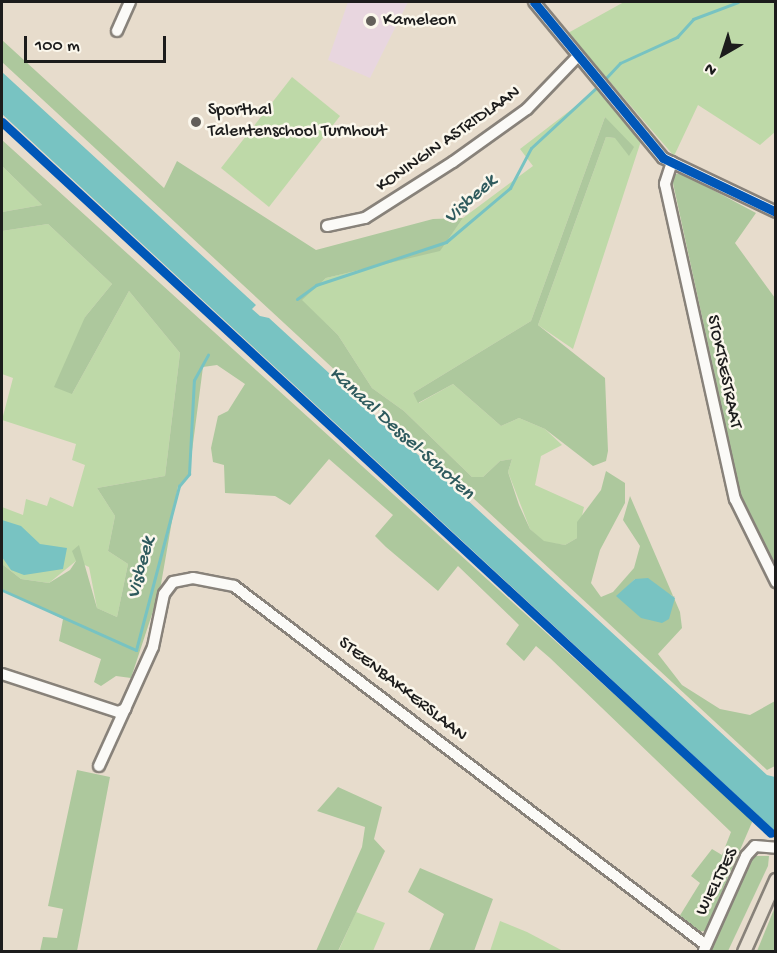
<!DOCTYPE html>
<html>
<head>
<meta charset="utf-8">
<style>
	body { margin:0 }
	#map { position:relative; width:777px; height:953px; overflow:hidden; background:#e7dccc; font-family:"Gochi Hand",sans-serif }
	div>[style] { position:absolute }
	[style*='--x'] { left:calc(var(--x)*1px); top:calc(var(--y)*1px); width:calc(var(--w)*1px); rotate:calc(var(--a)*1deg) }
	.built>* { inset:0; background:#e8d6df }
	.green>* { inset:0; background:#bed9a8 }
	.forest>* { inset:0; background:#adc89d }
	.water>* { inset:0; background:#78c3c2 }
	.stream>* { height:3px; margin:-1.5px; padding:0 1.5px; transform-origin:1.5px; border-radius:1.5px; background:#78c3c2 }
	.roads { filter:drop-shadow(2px 0 #88827a) drop-shadow(-2px 0 #88827a) drop-shadow(0 2px #88827a) drop-shadow(0 -2px #88827a) }
	.minor>* { height:10px; margin:-5px; padding:0 5px; transform-origin:5px; border-radius:5px; background:#fbfaf7 }
	.major>* { height:12px; margin:-6px; padding:0 6px; transform-origin:6px; border-radius:6px; background:#e9e1d4 }
	.cycleway>* { height:9px; margin:-4.5px; padding:0 4.5px; transform-origin:4.5px; border-radius:4.5px; background:#0057b8 }
	.dots>* { width:16px; height:16px; translate:-50% -50%; box-sizing:border-box; border:3px solid #fbf7ec; border-radius:50% }
	span { translate:-50% -50%; white-space:nowrap; text-align:center; line-height:1.15; -webkit-text-stroke:5px #fbf7ec; paint-order:stroke }
	.poi-label { font-size:18px; color:#1c1c1c }
	.left { translate:0 -50%; text-align:left }
	.street-label { font-size:18px; color:#1c1c1c }
	.water-label { font-size:20px; color:#2e5a5d; font-style:italic }
	.frame { position:absolute; inset:0; border:3px solid #1c1c1c; pointer-events:none }
	.north { position:absolute; left:693px; top:24px; width:60px; height:60px; -webkit-text-stroke:4px #fbf7ec; paint-order:stroke; rotate:219deg; font-size:16px; font-weight:700; line-height:24px; text-align:center; color:#1c1c1c }
	.north::after { content:''; display:block; margin:auto; width:21px; height:27px; background:#1c1c1c; clip-path:polygon(50% 0,100% 100%,50% 72%,0 100%) }
	.scale { position:absolute; left:24px; top:36px; width:142px; height:27px; box-sizing:border-box; border:3px solid #1c1c1c; border-top:0; padding-left:8px; font-size:18px; line-height:21px; white-space:nowrap; color:#1c1c1c; -webkit-text-stroke:4px #fbf7ec; paint-order:stroke }
</style>
</head>
<body>
<div id="map">
	<div class="built">
		<div style="clip-path:polygon(348px 2px,408px 2px,370px 78px,328px 60px)"></div>
	</div>
	<div class="green">
		<div style="clip-path:polygon(624px 2px,775px 2px,775px 132px,760px 145px,698px 105px,674px 156px,568px 33px)"></div>
		<div style="clip-path:polygon(292px 77px,340px 116px,269px 207px,221px 168px)"></div>
		<div style="clip-path:polygon(598px 89px,641px 141px,573px 349px,538px 325px,606px 137px,615px 138px,605px 117px,531px 321px,413px 393px,419px 403px,453px 384px,501px 426px,519px 418px,545px 429px,562px 445px,541px 456px,535px 485px,584px 507px,577px 538px,565px 545px,544px 542px,530px 529px,508px 472px,512px 459px,500px 461px,483px 477px,472px 477px,404px 411px,372px 388px,338px 335px,301px 300px,326px 278px,440px 250px,463px 218px,533px 166px,520px 149px)"></div>
		<div style="clip-path:polygon(2px 166px,42px 205px,2px 212px)"></div>
		<div style="clip-path:polygon(48px 224px,112px 284px,85px 317px,72px 394px,129px 291px,180px 353px,165px 476px,97px 488px,115px 516px,108px 551px,128px 564px,117px 617px,97px 608px,89px 567px,76px 561px,49px 583px,21px 579px,2px 564px,2px 507px,23px 515px,26px 499px,47px 506px,50px 497px,73px 507px,85px 465px,72px 460px,76px 444px,2px 420px,13px 378px,2px 374px,2px 231px)"></div>
		<div style="clip-path:polygon(356px 912px,385px 923px,373px 951px,338px 952px)"></div>
		<div style="clip-path:polygon(500px 921px,527px 932px,563px 951px,490px 951px)"></div>
	</div>
	<div class="forest">
		<div style="clip-path:polygon(evenodd,2px 40px,164px 188px,177px 161px,316px 250px,433px 219px,463px 218px,440px 251px,326px 278px,302px 300px,338px 335px,372px 388px,404px 411px,472px 477px,483px 477px,500px 461px,512px 459px,508px 472px,519px 505px,530px 529px,544px 541px,565px 545px,577px 538px,577px 522px,601px 490px,606px 471px,625px 483px,625px 503px,600px 550px,591px 583px,601px 597px,613px 592px,634px 568px,640px 546px,623px 520px,630px 496px,680px 612px,682px 628px,658px 654px,682px 685px,720px 709px,750px 715px,775px 701px,775px 766px,767px 770px,2px 62px,2px 40px,635px 579px,675px 597px,624px 590px,635px 579px)"></div>
		<div style="clip-path:polygon(605px 117px,634px 147px,629px 156px,615px 138px,606px 137px,538px 325px,605px 378px,608px 451px,606px 461px,593px 466px,545px 429px,519px 418px,501px 426px,453px 384px,418px 403px,413px 393px,531px 321px)"></div>
		<div style="clip-path:polygon(2px 140px,753px 820px,705px 931px,697px 932px,679px 917px,700px 883px,691px 876px,712px 849px,722px 855px,731px 832px,550px 658px,536px 646px,524px 661px,506px 644px,519px 625px,458px 566px,438px 591px,386px 547px,375px 536px,393px 515px,329px 459px,290px 505px,275px 496px,225px 493px,224px 465px,213px 462px,211px 448px,218px 416px,228px 411px,245px 384px,217px 365px,203px 367px,189px 474px,178px 486px,160px 590px,131px 678px,116px 676px,101px 686px,94px 682px,101px 659px,59px 641px,63px 619px,2px 589px,2px 564px,21px 579px,49px 583px,70px 570px,76px 561px,72px 551px,79px 545px,97px 608px,117px 617px,128px 564px,108px 551px,115px 516px,97px 488px,165px 476px,180px 353px,129px 291px,72px 394px,54px 387px,85px 317px,112px 284px,48px 224px,2px 231px,2px 212px,42px 205px,2px 166px)"></div>
		<div style="clip-path:polygon(671px 174px,683px 174px,756px 213px,735px 243px,775px 298px,775px 564px,743px 505px)"></div>
		<div style="clip-path:polygon(77px 770px,110px 777px,77px 951px,40px 951px,43px 937px,57px 938px,63px 909px,48px 906px)"></div>
		<div style="clip-path:polygon(338px 787px,382px 807px,374px 839px,385px 851px,338px 951px,316px 951px,362px 847px,365px 827px,317px 811px)"></div>
		<div style="clip-path:polygon(754px 856px,769px 856px,768px 866px,728px 951px,708px 952px)"></div>
		<div style="clip-path:polygon(420px 868px,493px 899px,474px 951px,429px 951px,444px 914px,408px 892px)"></div>
		<div style="clip-path:polygon(775px 907px,775px 951px,757px 951px)"></div>
	</div>
	<div class="water">
		<div style="clip-path:polygon(2px 72px,256px 305px,252px 309px,260px 316px,269px 318px,767px 775px,775px 777px,775px 831px,2px 114px)"></div>
		<div style="clip-path:polygon(2px 520px,21px 526px,40px 544px,67px 548px,63px 569px,24px 575px,11px 570px,2px 557px)"></div>
		<div style="clip-path:polygon(648px 578px,675px 598px,669px 619px,662px 623px,641px 618px,616px 596px,635px 579px)"></div>
	</div>
	<div class="stream">
		<div style="--x:605;--y:79;--w:22;--a:-47"></div>
		<div style="--x:620;--y:63;--w:63;--a:-24.5"></div>
		<div style="--x:677;--y:37;--w:24;--a:-48"></div>
		<div style="--x:693;--y:19;--w:48;--a:-20.7"></div>
		<div style="--x:297;--y:299;--w:24;--a:-36"></div>
		<div style="--x:316;--y:285;--w:137;--a:-18.3"></div>
		<div style="--x:446;--y:242;--w:84;--a:-40.2"></div>
		<div style="--x:510;--y:188;--w:45;--a:-62.3"></div>
		<div style="--x:531;--y:148;--w:90;--a:-42.7"></div>
		<div style="--x:2;--y:590;--w:147;--a:24.1"></div>
		<div style="--x:136;--y:650;--w:170;--a:-75.3"></div>
		<div style="--x:179;--y:486;--w:16;--a:-50"></div>
		<div style="--x:189;--y:474;--w:94;--a:-87"></div>
		<div style="--x:194;--y:380;--w:29;--a:-61"></div>
	</div>
	<div class="roads">
		<div class="minor">
			<div style="--x:534;--y:2;--w:202;--a:50.4"></div>
			<div style="--x:663;--y:158;--w:125;--a:25.5"></div>
			<div style="--x:117;--y:31;--w:32;--a:-66"></div>
			<div style="--x:672;--y:162;--w:23;--a:108"></div>
			<div style="--x:665;--y:184;--w:323;--a:77.5"></div>
			<div style="--x:735;--y:499;--w:93;--a:63.7"></div>
			<div style="--x:327;--y:226;--w:39;--a:-12"></div>
			<div style="--x:365;--y:218;--w:104;--a:-32.5"></div>
			<div style="--x:453;--y:162;--w:91;--a:-35.6"></div>
			<div style="--x:527;--y:109;--w:72;--a:-46.1"></div>
			<div style="--x:2;--y:674;--w:122;--a:18.1"></div>
			<div style="--x:118;--y:712;--w:8;--a:-23"></div>
			<div style="--x:125;--y:709;--w:68;--a:-65.7"></div>
			<div style="--x:153;--y:647;--w:54;--a:-78.3"></div>
			<div style="--x:164;--y:594;--w:15;--a:-53"></div>
			<div style="--x:173;--y:582;--w:20;--a:-11"></div>
			<div style="--x:193;--y:578;--w:42;--a:11"></div>
			<div style="--x:234;--y:586;--w:593;--a:37.26"></div>
			<div style="--x:99;--y:766;--w:63;--a:-65.5"></div>
			<div style="--x:704;--y:950;--w:103;--a:-65.9"></div>
			<div style="--x:746;--y:856;--w:13;--a:-48"></div>
			<div style="--x:755;--y:846;--w:21;--a:5"></div>
		</div>
		<div class="major">
			<div style="--x:744;--y:952;--w:79;--a:-66"></div>
		</div>
	</div>
	<div class="cycleway">
		<div style="--x:534;--y:2;--w:202;--a:50.4"></div>
		<div style="--x:663;--y:158;--w:125;--a:25.5"></div>
		<div style="--x:2;--y:122;--w:1047;--a:42.76"></div>
	</div>
	<div class="dots">
		<div style="left:371px;top:21px;background:#635f5a"></div>
		<div style="left:196px;top:122px;background:#635f5a"></div>
	</div>
	<div class="poi-label">
		<span class="left" style="left:383px;top:21px">Kameleon</span>
		<span class="left" style="left:208px;top:122px">Sporthal<br>Talentenschool Turnhout</span>
	</div>
	<div class="street-label">
		<span style="left:449px;top:140px;rotate:-35deg">KONINGIN ASTRIDLAAN</span>
		<span style="left:723px;top:372px;rotate:78deg">STOKTSESTRAAT</span>
		<span style="left:402px;top:690px;rotate:38deg">STEENBAKKERSLAAN</span>
		<span style="left:718px;top:882px;rotate:-63deg">WIELTJES</span>
	</div>
	<div class="water-label">
		<span style="left:471px;top:200px;rotate:-42deg">Visbeek</span>
		<span style="left:401px;top:434px;rotate:42deg">Kanaal Dessel-Schoten</span>
		<span style="left:142px;top:568px;rotate:-75deg">Visbeek</span>
	</div>
	<div class="frame"></div>
	<div class="north">N</div>
	<div class="scale">100 m</div>
</div>
</body>
</html>
